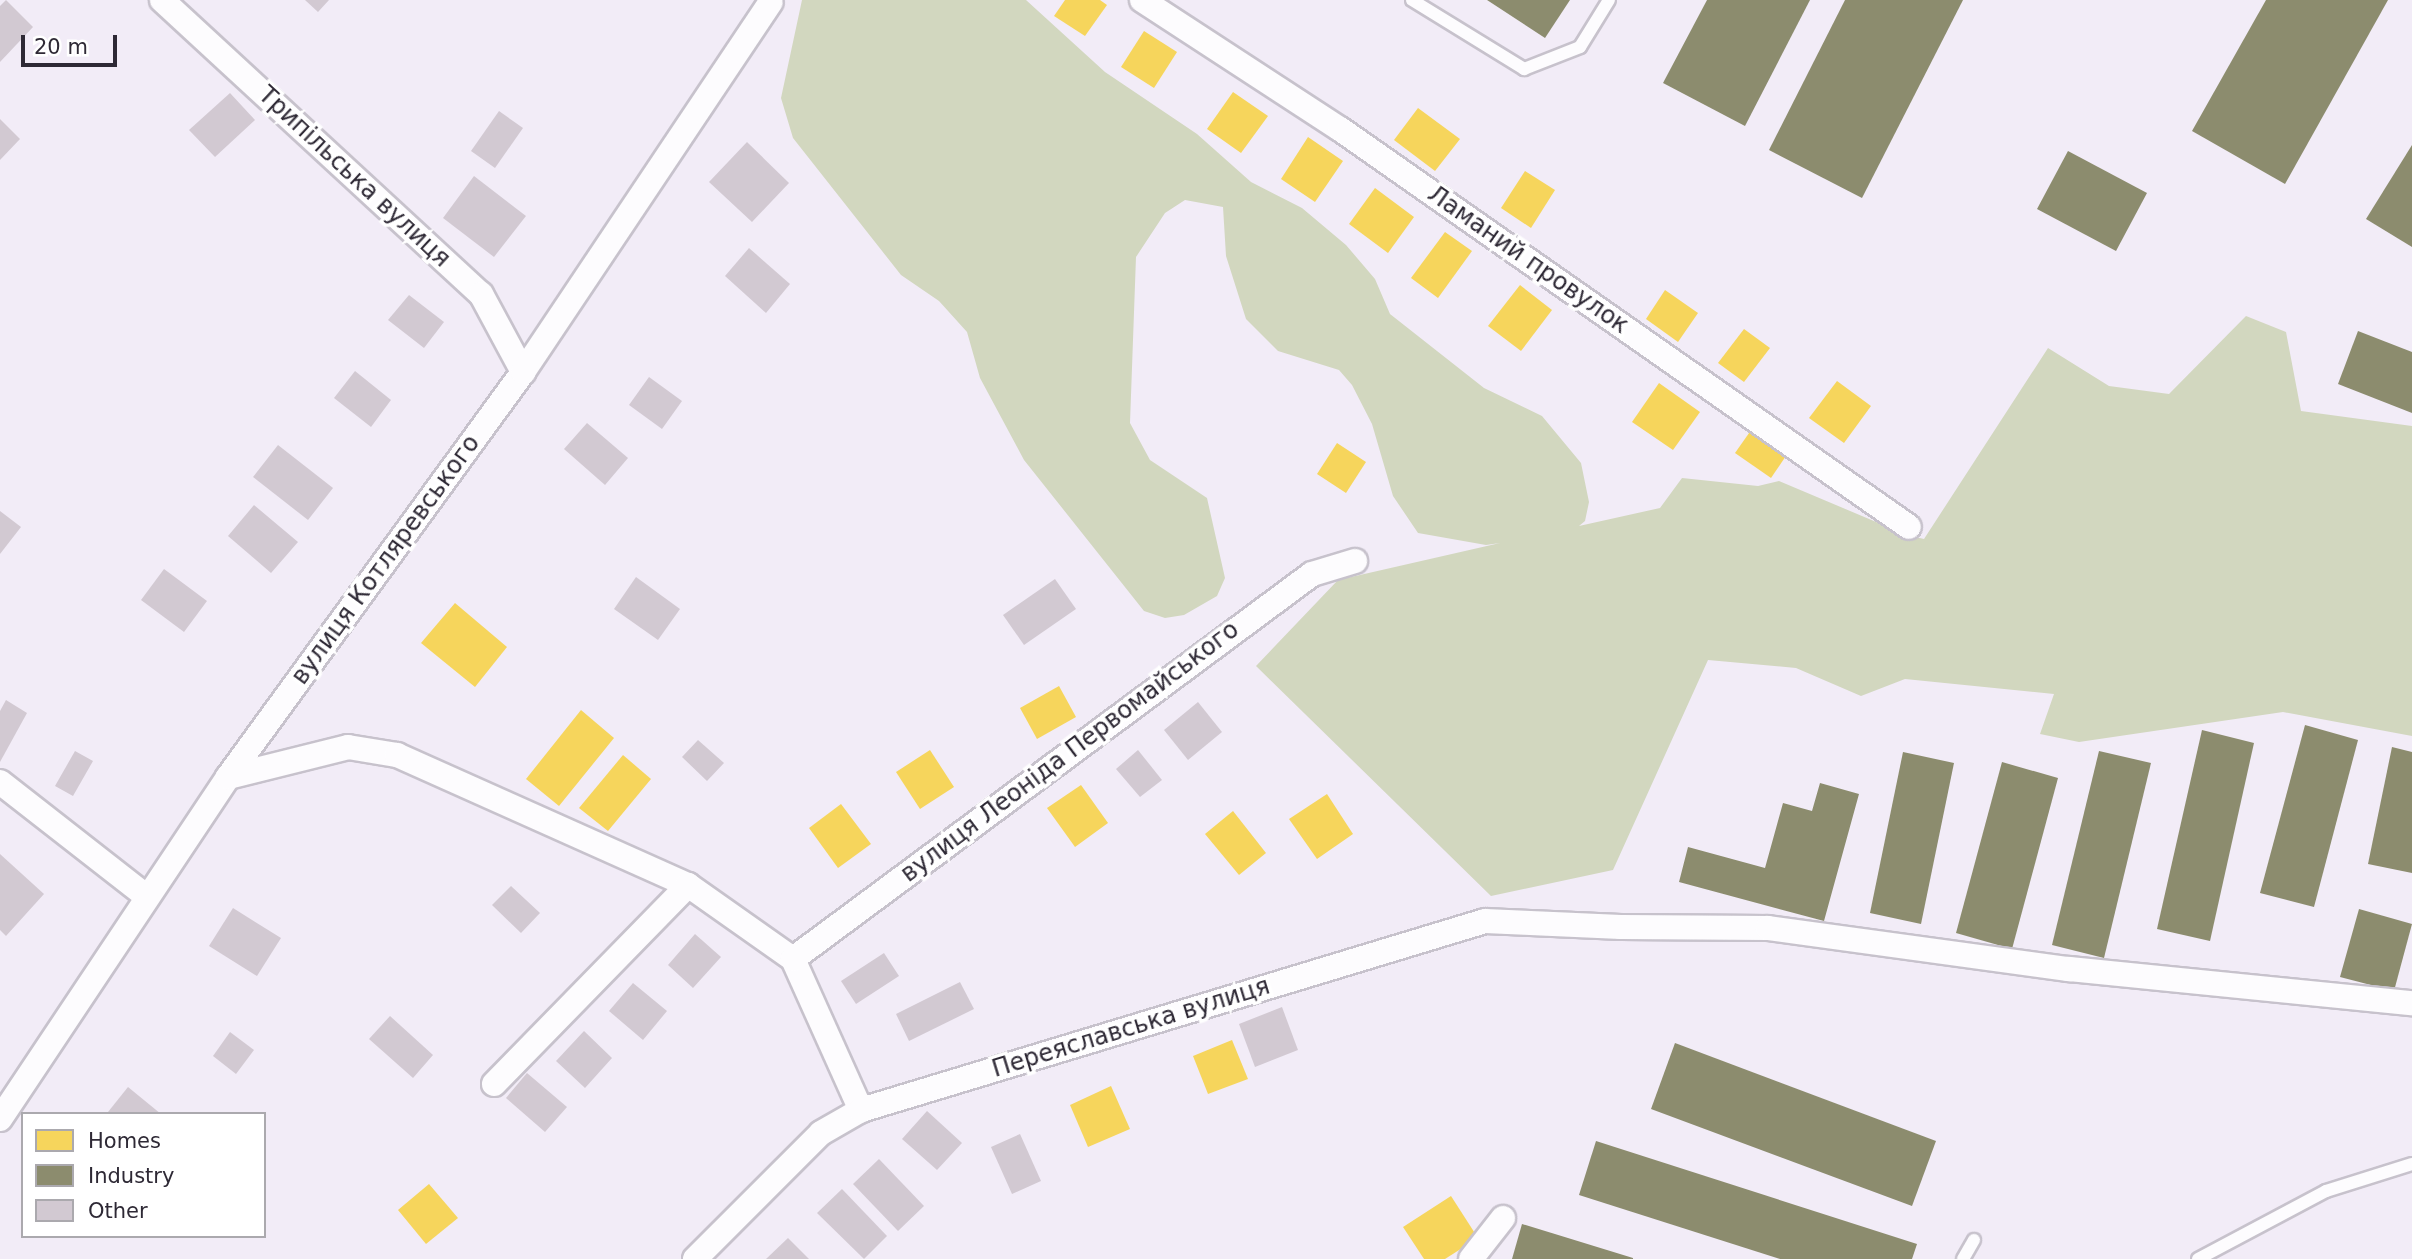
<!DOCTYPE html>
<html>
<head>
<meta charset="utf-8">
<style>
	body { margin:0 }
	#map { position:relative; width:2412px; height:1259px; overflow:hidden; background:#f2ecf7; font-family:"DejaVu Sans",sans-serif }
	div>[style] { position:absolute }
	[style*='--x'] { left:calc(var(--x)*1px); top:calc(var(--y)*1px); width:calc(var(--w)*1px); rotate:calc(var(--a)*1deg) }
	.green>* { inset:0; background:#d2d7bf }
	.homes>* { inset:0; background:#f6d55c }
	.industry>* { inset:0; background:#8c8c6e }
	.building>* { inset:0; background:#d2c9d2 }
	.roads { filter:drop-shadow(2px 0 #c7c2cc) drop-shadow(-2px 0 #c7c2cc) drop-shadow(0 2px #c7c2cc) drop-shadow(0 -2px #c7c2cc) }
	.lane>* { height:12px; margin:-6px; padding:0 6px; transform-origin:6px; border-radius:6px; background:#fdfcfe }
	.street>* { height:24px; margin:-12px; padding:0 12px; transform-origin:12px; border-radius:12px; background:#fdfcfe }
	span { translate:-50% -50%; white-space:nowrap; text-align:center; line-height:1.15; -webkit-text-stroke:7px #fff; paint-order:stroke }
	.street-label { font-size:24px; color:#2e2935 }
	.legend { position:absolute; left:21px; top:1112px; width:245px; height:126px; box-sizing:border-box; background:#fff; border:2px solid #aba9ae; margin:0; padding:9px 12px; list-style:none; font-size:21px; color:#2e2935 }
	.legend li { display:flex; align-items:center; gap:14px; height:35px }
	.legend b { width:35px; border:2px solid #aba9ae }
	.scale { position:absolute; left:21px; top:35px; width:96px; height:32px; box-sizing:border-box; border:4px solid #2e2935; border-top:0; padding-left:9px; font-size:21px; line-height:24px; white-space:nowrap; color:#2e2935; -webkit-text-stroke:5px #fff; paint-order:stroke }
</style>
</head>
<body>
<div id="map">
	<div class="green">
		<div style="clip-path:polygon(802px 0,1026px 0,1105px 72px,1197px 134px,1251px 182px,1302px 208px,1346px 245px,1375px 279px,1390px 314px,1484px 388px,1542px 416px,1581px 463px,1589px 502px,1585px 521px,1579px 526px,1660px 508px,1682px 478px,1758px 486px,1779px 481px,1907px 535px,1924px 539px,2048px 348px,2109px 386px,2169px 394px,2246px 316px,2286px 332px,2301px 411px,2412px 426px,2412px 736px,2283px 712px,2079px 742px,2040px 734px,2054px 694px,1905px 679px,1861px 696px,1796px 668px,1708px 660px,1613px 870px,1491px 896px,1256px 666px,1338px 580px,1500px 543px,1486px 545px,1418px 533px,1393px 496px,1372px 424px,1352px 385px,1339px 370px,1278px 351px,1246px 319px,1226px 256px,1223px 207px,1185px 200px,1165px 213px,1136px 257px,1130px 423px,1150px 460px,1207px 498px,1225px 578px,1217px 596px,1184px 615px,1165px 618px,1144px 611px,1024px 460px,980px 378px,967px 332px,939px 301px,901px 275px,793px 138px,781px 98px)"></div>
	</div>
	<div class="homes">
		<div style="clip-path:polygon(1065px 0,1100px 0,1107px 5px,1085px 36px,1054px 16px)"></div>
		<div style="clip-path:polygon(1144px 31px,1177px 52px,1154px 88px,1121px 67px)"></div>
		<div style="clip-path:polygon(1233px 92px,1268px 116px,1241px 153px,1207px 129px)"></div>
		<div style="clip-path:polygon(1418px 108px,1460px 139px,1435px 171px,1394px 140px)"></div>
		<div style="clip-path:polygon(1308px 137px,1343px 161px,1315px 202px,1281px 179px)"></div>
		<div style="clip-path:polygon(1525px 171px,1555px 190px,1531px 228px,1501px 208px)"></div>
		<div style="clip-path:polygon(1375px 188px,1414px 217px,1388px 253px,1349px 224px)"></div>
		<div style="clip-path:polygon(1445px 232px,1472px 251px,1438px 298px,1411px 278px)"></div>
		<div style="clip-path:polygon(1520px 285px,1552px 310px,1521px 351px,1488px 326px)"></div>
		<div style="clip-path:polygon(1665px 290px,1698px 313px,1678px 342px,1646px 319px)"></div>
		<div style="clip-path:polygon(1744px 329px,1770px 348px,1744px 382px,1718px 363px)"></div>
		<div style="clip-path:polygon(1837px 381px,1871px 406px,1844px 443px,1809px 418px)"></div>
		<div style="clip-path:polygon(1659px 383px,1700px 412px,1673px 450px,1632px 422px)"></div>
		<div style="clip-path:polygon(1754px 426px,1790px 450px,1771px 478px,1735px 453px)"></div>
		<div style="clip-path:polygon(1337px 443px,1366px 462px,1346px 493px,1317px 474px)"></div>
		<div style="clip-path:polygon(455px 603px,507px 647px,475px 687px,421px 643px)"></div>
		<div style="clip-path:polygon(1059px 686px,1076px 717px,1037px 739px,1020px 708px)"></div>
		<div style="clip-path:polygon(581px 710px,614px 738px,559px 806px,526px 779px)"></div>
		<div style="clip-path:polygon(930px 750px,954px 787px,920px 809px,896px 772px)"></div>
		<div style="clip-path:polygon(623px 755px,651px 779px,608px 831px,579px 808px)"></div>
		<div style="clip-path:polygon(1081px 785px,1108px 823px,1075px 847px,1047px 808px)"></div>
		<div style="clip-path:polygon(1327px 794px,1353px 834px,1317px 859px,1289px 819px)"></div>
		<div style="clip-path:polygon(841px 804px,871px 844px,838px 868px,809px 828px)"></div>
		<div style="clip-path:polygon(1233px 811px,1266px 853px,1239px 875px,1205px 834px)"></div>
		<div style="clip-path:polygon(1232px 1040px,1248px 1079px,1208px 1094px,1193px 1056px)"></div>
		<div style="clip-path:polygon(1111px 1086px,1130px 1129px,1088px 1147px,1070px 1105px)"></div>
		<div style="clip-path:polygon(429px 1184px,458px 1218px,426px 1244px,398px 1210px)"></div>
		<div style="clip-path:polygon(1451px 1196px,1478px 1238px,1445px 1259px,1424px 1259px,1403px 1227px)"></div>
	</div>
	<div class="industry">
		<div style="clip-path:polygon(1487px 0,1570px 0,1545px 38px)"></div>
		<div style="clip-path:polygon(1707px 0,1810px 0,1745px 126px,1663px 83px)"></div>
		<div style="clip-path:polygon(1845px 0,1963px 0,1862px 198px,1769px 150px)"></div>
		<div style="clip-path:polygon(2266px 0,2388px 0,2285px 184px,2192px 131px)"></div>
		<div style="clip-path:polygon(2412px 145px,2412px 247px,2366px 219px)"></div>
		<div style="clip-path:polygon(2068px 151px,2147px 193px,2116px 251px,2037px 209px)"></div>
		<div style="clip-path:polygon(2358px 331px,2412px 352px,2412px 413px,2338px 384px)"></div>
		<div style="clip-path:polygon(2305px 725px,2358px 740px,2314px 907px,2260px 893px)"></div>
		<div style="clip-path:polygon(2202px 730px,2254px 743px,2210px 941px,2157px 929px)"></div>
		<div style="clip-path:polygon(2392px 747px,2412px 752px,2412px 873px,2368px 864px)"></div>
		<div style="clip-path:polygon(2099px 751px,2151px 763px,2104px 958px,2052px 945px)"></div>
		<div style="clip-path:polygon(1903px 752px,1954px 763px,1921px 924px,1870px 913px)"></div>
		<div style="clip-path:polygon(2002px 762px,2058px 778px,2012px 949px,1956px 933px)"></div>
		<div style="clip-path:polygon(1820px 783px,1859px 794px,1824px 921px,1679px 882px,1688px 847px,1765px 868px,1783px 803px,1812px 811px)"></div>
		<div style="clip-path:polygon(2359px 909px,2412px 924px,2394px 991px,2340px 977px)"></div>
		<div style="clip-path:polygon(1675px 1043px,1936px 1141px,1912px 1206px,1651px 1109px)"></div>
		<div style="clip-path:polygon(1596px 1141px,1917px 1244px,1912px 1259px,1780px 1259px,1579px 1195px)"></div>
		<div style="clip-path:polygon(1522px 1224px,1633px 1258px,1633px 1259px,1512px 1259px)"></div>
	</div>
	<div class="building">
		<div style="clip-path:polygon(6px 0,33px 27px,0 62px,0 6px)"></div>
		<div style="clip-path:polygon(305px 0,329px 0,318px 12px)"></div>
		<div style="clip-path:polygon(230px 93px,255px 120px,215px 157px,189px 130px)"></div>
		<div style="clip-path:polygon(499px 111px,523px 128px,495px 168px,471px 151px)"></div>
		<div style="clip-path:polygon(0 119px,20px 139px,0 160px)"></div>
		<div style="clip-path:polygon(747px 142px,789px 183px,752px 222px,709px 182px)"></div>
		<div style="clip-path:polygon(474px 176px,526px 216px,494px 257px,443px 218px)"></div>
		<div style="clip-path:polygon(749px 248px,790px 284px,766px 313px,725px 276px)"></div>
		<div style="clip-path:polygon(409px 295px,444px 322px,424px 348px,388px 320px)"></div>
		<div style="clip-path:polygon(355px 371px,391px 400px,371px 427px,334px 398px)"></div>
		<div style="clip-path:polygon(649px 377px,682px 401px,662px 429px,629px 405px)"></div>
		<div style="clip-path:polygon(587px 423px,628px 458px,605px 485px,564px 449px)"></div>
		<div style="clip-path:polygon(278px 445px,333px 488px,308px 520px,253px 477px)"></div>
		<div style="clip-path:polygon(254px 505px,298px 542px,271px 573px,228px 536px)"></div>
		<div style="clip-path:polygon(0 511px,21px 527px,0 554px)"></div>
		<div style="clip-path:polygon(164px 569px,207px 601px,184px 632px,141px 600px)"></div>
		<div style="clip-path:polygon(636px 577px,680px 609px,658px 640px,614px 609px)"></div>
		<div style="clip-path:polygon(1055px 579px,1076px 609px,1024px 645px,1003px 615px)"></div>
		<div style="clip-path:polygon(6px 700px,27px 713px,0 762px,0 711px)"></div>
		<div style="clip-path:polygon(1198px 702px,1222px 732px,1188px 760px,1164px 730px)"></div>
		<div style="clip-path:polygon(698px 740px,724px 763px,707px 781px,682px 757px)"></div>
		<div style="clip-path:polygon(1138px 750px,1162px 780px,1140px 797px,1116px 769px)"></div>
		<div style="clip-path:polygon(75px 751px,93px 761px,73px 796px,55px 786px)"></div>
		<div style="clip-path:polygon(0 854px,44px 894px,6px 936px,0 930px)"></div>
		<div style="clip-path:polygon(511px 886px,540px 913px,521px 933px,492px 905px)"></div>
		<div style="clip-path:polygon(233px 908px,281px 938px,257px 976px,209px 946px)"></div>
		<div style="clip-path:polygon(695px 934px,721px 957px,693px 988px,668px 965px)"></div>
		<div style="clip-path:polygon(884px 953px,899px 976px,856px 1004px,841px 981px)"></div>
		<div style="clip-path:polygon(960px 982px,974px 1009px,909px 1041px,896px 1014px)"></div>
		<div style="clip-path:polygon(633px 983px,667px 1011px,643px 1040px,609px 1011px)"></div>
		<div style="clip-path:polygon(1282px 1007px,1298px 1050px,1255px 1067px,1239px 1024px)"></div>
		<div style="clip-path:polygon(390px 1016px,433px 1055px,413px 1078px,369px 1039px)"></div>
		<div style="clip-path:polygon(584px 1031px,612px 1058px,585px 1088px,556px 1061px)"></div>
		<div style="clip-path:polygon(230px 1032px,254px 1050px,236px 1074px,213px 1056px)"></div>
		<div style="clip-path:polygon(527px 1073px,567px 1107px,545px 1132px,506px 1098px)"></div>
		<div style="clip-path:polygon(128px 1087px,161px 1114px,108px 1112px)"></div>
		<div style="clip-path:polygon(927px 1111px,962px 1143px,937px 1170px,902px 1139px)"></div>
		<div style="clip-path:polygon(1020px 1134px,1041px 1181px,1012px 1194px,991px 1147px)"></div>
		<div style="clip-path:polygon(879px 1159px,924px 1206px,898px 1231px,853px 1184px)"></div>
		<div style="clip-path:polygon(842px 1189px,887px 1236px,864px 1259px,817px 1213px)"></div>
		<div style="clip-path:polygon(788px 1238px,809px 1259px,766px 1259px)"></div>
	</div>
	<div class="roads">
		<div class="lane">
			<div style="--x:1412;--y:0;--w:132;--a:31.6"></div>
			<div style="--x:1524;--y:69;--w:60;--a:-21.4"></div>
			<div style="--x:1580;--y:47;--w:55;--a:-58.3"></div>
			<div style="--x:1963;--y:1259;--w:22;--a:-60"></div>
			<div style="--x:2198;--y:1259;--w:145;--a:-28"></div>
			<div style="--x:2326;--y:1191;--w:90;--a:-17.4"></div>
		</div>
		<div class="street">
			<div style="--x:162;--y:0;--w:434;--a:42.7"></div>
			<div style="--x:481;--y:294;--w:89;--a:61.7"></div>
			<div style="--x:1142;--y:0;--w:236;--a:33.1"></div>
			<div style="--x:1340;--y:129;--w:694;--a:34.97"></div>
			<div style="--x:228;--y:777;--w:124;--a:-14"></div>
			<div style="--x:348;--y:747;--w:50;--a:9.3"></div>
			<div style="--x:397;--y:755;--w:319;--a:24.1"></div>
			<div style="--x:688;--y:885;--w:128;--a:35.2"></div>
			<div style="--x:793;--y:959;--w:166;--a:65.8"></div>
			<div style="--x:0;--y:782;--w:185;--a:38"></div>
			<div style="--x:793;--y:959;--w:646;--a:-36.57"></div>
			<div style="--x:1312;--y:574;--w:45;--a:-16.8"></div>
			<div style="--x:494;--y:1084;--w:278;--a:-45.7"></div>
			<div style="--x:0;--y:1119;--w:411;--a:-56.3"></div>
			<div style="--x:228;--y:777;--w:501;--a:-53.93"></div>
			<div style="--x:523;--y:372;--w:445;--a:-56.2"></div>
			<div style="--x:695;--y:1259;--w:178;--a:-45"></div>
			<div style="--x:821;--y:1133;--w:46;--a:-29.9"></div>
			<div style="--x:861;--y:1110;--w:652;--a:-16.85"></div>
			<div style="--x:1485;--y:921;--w:136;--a:2.5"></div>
			<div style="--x:1621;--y:927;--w:147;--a:0.4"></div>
			<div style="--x:1768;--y:928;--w:304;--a:7.8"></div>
			<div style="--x:2069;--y:969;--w:345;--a:5.7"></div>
			<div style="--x:1471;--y:1259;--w:52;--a:-52"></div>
		</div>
	</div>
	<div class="street-label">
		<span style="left:354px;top:177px;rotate:43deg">Трипільська вулиця</span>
		<span style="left:1528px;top:260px;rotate:35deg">Ламаний провулок</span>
		<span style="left:386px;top:560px;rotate:-54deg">вулиця Котляревського</span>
		<span style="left:1070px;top:752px;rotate:-37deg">вулиця Леоніда Первомайського</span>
		<span style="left:1131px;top:1028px;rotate:-17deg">Переяславська вулиця</span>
	</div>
	<ul class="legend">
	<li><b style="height:19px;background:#f6d55c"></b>Homes</li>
	<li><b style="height:19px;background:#8c8c6e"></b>Industry</li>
	<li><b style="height:19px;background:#d2c9d2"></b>Other</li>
	</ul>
	<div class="scale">20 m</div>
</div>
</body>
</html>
